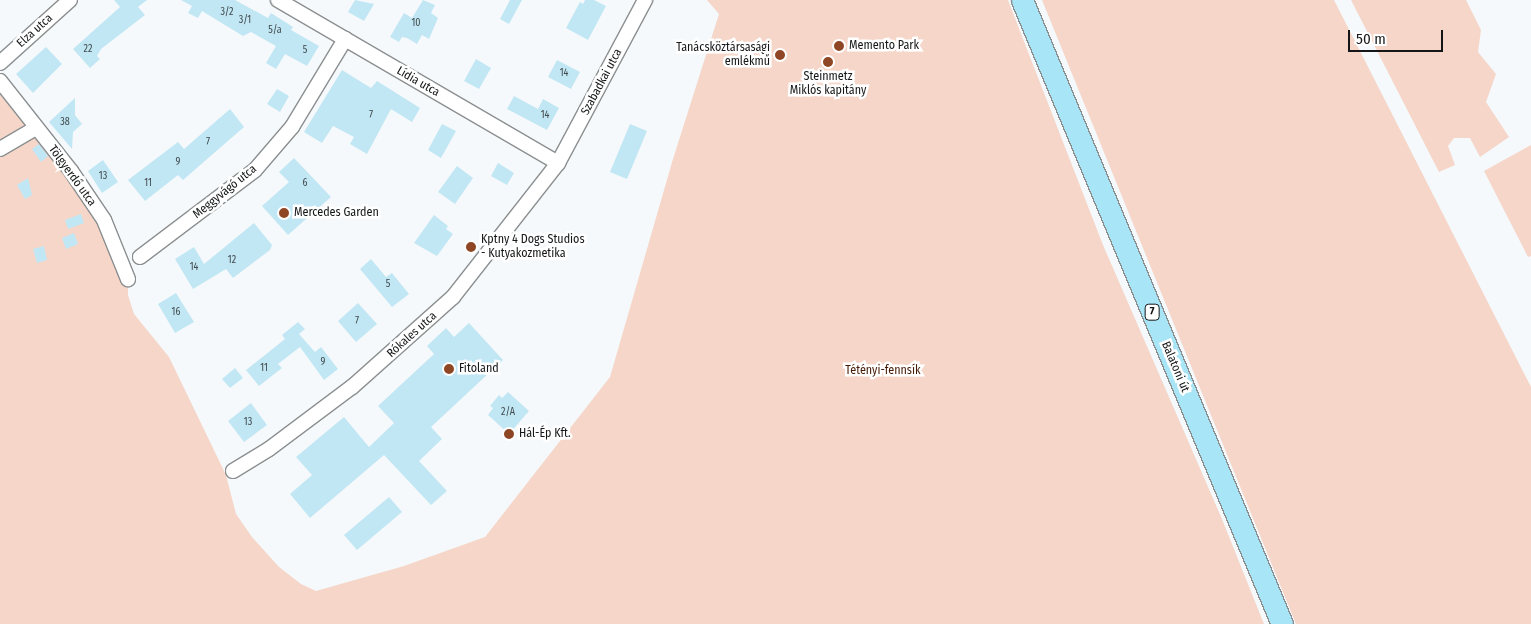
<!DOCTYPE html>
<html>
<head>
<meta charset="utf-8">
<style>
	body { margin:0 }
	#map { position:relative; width:1531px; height:624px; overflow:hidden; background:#f5f9fb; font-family:"Fira Sans Condensed",sans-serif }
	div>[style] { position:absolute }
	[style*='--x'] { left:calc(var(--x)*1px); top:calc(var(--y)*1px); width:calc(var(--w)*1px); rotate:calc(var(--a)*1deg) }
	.green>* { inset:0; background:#f5d6c9 }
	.building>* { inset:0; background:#c2e7f4 }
	.roads { filter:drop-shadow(1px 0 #8b8f90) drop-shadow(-1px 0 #8b8f90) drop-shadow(0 1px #8b8f90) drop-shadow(0 -1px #8b8f90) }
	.street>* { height:14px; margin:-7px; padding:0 7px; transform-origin:7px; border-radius:7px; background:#fff }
	.primary>* { height:21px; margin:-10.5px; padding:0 10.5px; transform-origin:10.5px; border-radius:10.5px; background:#a7e5f7 }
	.dots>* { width:14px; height:14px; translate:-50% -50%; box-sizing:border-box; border:2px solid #fff; border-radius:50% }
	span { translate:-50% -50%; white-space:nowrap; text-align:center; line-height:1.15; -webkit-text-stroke:5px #fff; paint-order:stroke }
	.number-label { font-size:10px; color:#404a4e }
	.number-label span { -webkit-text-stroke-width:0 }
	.shield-label span { padding:1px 4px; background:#fff; border:1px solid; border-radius:4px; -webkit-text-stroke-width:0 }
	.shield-label { font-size:11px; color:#151617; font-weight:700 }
	.street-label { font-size:12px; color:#151617 }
	.poi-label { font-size:12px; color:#151617 }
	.left { translate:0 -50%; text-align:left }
	.right { translate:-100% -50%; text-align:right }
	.park-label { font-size:12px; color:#451b06 }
	.scale { position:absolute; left:1348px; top:30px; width:95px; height:22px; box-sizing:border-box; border:2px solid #151617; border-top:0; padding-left:6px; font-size:15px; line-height:18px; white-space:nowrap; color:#151617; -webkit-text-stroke:4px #fff; paint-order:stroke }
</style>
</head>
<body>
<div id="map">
	<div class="green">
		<div style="clip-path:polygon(707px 0,1008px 0,1103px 245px,1222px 519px,1264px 624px,0 624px,0 81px,71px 171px,128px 279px,128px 295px,134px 314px,169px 357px,226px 475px,236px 514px,252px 537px,279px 567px,301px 584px,316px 591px,404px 566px,485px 537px,610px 377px,673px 159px,719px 14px)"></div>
		<div style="clip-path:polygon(1042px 0,1334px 0,1531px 387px,1531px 624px,1296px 624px)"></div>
		<div style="clip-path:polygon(1351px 0,1466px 0,1481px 30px,1478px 52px,1496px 74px,1486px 102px,1509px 137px,1480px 157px,1470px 138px,1454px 138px,1448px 146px,1455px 165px,1439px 172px)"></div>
		<div style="clip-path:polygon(1531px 145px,1531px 256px,1528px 257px,1484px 171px)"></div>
	</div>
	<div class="building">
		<div style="clip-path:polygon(114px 0,147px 0,138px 7px,145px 15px,101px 49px,97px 56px,100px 59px,90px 68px,73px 49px,120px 7px)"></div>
		<div style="clip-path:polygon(181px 0,235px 0,268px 18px,271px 13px,293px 27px,291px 30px,319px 46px,307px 66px,285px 54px,276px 69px,266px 63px,276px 46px,251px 32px,243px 36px,202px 11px,198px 18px,188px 13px,192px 6px)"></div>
		<div style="clip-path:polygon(355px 0,374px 4px,364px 21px,348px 12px)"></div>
		<div style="clip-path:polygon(423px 0,435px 5px,431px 13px,438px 18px,429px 39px,422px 35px,417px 44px,407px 38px,402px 37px,399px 42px,390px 37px,404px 13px,412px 18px)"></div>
		<div style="clip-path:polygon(510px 0,522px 0,509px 24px,500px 19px)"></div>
		<div style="clip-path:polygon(585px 0,594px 0,606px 6px,588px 40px,566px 28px,580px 2px,583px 4px)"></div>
		<div style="clip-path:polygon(46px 47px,62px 64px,33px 93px,16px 74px)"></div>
		<div style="clip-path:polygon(476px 59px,491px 68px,479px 89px,464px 81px)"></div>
		<div style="clip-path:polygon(557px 60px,580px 72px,571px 89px,548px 77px)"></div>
		<div style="clip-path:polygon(342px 70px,371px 88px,377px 81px,420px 108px,412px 122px,391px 109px,367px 154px,350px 144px,354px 137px,333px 126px,322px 143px,304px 132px)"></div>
		<div style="clip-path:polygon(277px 89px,289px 96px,280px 112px,267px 104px)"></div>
		<div style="clip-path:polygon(514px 96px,538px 109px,543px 99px,559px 108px,547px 130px,507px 109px)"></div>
		<div style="clip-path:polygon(75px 98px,75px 115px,82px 124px,73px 132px,72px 149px,49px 122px)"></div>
		<div style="clip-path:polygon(230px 109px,244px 127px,183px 180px,178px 175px,145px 201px,128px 180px,178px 142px,184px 149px)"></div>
		<div style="clip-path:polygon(442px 124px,456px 131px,441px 158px,428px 150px)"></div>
		<div style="clip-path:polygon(630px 124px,647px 131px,627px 179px,610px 172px)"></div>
		<div style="clip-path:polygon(39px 144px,48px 156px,41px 162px,32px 149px)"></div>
		<div style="clip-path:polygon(294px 158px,331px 197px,288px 235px,262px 206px,289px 182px,279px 172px)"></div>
		<div style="clip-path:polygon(103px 160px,118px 182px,102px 193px,88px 171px)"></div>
		<div style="clip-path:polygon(498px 163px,514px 173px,507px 185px,491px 176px)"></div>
		<div style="clip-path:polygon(457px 166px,473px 178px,455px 204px,438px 192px)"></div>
		<div style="clip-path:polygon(28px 178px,32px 195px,25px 199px,17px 185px)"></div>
		<div style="clip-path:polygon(81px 214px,84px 223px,68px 229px,65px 220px)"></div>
		<div style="clip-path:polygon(434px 215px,448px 226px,446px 229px,453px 234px,437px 256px,414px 243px)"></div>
		<div style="clip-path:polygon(254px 223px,272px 245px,270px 250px,233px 278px,226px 269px,193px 289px,175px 259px,194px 247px,204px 264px)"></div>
		<div style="clip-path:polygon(74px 233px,78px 244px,66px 249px,62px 238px)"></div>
		<div style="clip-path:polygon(44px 246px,47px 260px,37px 263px,33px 249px)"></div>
		<div style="clip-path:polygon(371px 259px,386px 277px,392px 273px,409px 294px,392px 307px,360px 269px)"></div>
		<div style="clip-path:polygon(176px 293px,194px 322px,175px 333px,158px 304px)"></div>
		<div style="clip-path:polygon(358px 303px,377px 324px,356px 342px,338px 321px)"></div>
		<div style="clip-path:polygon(298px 322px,305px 329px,299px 334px,315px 352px,321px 347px,338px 369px,324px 380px,300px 347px,278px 364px,282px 368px,259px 386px,246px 370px,285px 339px,282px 335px)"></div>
		<div style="clip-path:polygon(469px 323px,503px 360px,431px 427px,442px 439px,419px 461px,447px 491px,431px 505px,384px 455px,310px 518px,290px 494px,312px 475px,296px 457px,344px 417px,369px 447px,394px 423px,378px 406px,434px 354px,427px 346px,446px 328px,454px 337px)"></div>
		<div style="clip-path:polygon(235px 368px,243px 378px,230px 388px,222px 379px)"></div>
		<div style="clip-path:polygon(508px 392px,529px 411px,509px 434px,488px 415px,493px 408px,490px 406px,499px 395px,502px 398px)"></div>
		<div style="clip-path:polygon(251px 403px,267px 425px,244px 442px,228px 421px)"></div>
		<div style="clip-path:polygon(389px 497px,402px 512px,357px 550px,344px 535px)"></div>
	</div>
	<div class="roads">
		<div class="street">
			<div style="--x:278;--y:0;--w:324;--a:30.2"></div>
			<div style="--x:0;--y:63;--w:94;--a:-42"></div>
			<div style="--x:0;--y:81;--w:115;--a:51.7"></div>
			<div style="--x:71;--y:171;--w:59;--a:56"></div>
			<div style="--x:104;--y:220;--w:64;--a:67.9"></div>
			<div style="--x:0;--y:149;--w:42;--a:-30.3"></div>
			<div style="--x:140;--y:257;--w:144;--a:-37.1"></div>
			<div style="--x:255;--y:170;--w:57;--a:-49.3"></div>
			<div style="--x:292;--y:127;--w:103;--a:-58.9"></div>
			<div style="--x:233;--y:471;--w:42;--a:-31.4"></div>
			<div style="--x:269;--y:449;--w:104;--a:-36.8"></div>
			<div style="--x:352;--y:387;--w:135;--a:-41.7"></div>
			<div style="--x:453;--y:297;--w:170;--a:-51.9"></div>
			<div style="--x:558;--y:163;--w:185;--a:-61.9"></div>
		</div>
		<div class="primary">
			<div style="--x:1022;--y:0;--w:676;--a:67.38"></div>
		</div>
	</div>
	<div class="dots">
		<div style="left:839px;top:46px;background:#8e4624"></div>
		<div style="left:780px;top:55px;background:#8e4624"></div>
		<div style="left:828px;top:62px;background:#8e4624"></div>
		<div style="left:284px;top:213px;background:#8e4624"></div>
		<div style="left:471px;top:247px;background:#8e4624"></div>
		<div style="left:449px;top:369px;background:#8e4624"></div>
		<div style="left:509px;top:434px;background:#8e4624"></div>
	</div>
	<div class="number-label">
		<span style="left:227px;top:13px">3/2</span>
		<span style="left:245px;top:21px">3/1</span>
		<span style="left:416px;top:24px">10</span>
		<span style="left:275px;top:31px">5/a</span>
		<span style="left:88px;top:50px">22</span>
		<span style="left:305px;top:51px">5</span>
		<span style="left:564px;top:74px">14</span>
		<span style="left:371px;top:116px">7</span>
		<span style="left:545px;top:116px">14</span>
		<span style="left:65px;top:123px">38</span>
		<span style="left:208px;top:143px">7</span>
		<span style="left:178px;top:163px">9</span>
		<span style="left:103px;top:177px">13</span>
		<span style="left:148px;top:184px">11</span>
		<span style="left:305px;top:184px">6</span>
		<span style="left:232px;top:261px">12</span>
		<span style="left:194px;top:268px">14</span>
		<span style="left:388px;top:285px">5</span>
		<span style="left:176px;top:313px">16</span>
		<span style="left:357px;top:322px">7</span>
		<span style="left:323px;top:363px">9</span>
		<span style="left:264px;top:369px">11</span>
		<span style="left:508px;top:413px">2/A</span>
		<span style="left:248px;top:423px">13</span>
	</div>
	<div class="shield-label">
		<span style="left:1152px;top:312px">7</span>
	</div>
	<div class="street-label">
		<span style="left:35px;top:31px;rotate:-42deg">Elza utca</span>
		<span style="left:418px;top:82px;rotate:30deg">Lídia utca</span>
		<span style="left:602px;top:82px;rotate:-62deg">Szabadkai utca</span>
		<span style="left:72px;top:176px;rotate:54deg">Tölgyerdő utca</span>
		<span style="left:225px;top:192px;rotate:-39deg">Meggyvágó utca</span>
		<span style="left:412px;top:335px;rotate:-42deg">Rókales utca</span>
		<span style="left:1175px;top:367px;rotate:67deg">Balatoni út</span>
	</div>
	<div class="poi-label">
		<span class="left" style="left:849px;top:46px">Memento Park</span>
		<span class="right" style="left:770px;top:55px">Tanácsköztársasági<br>emlékmű</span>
		<span style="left:828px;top:84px">Steinmetz<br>Miklós kapitány</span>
		<span class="left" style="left:294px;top:213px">Mercedes Garden</span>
		<span class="left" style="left:481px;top:247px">Kptny 4 Dogs Studios<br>- Kutyakozmetika</span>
		<span class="left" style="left:459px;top:369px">Fitoland</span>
		<span class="left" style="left:519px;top:434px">Hál-Ép Kft.</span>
	</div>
	<div class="park-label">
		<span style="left:883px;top:371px">Tétényi-fennsík</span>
	</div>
	<div class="scale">50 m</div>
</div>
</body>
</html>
